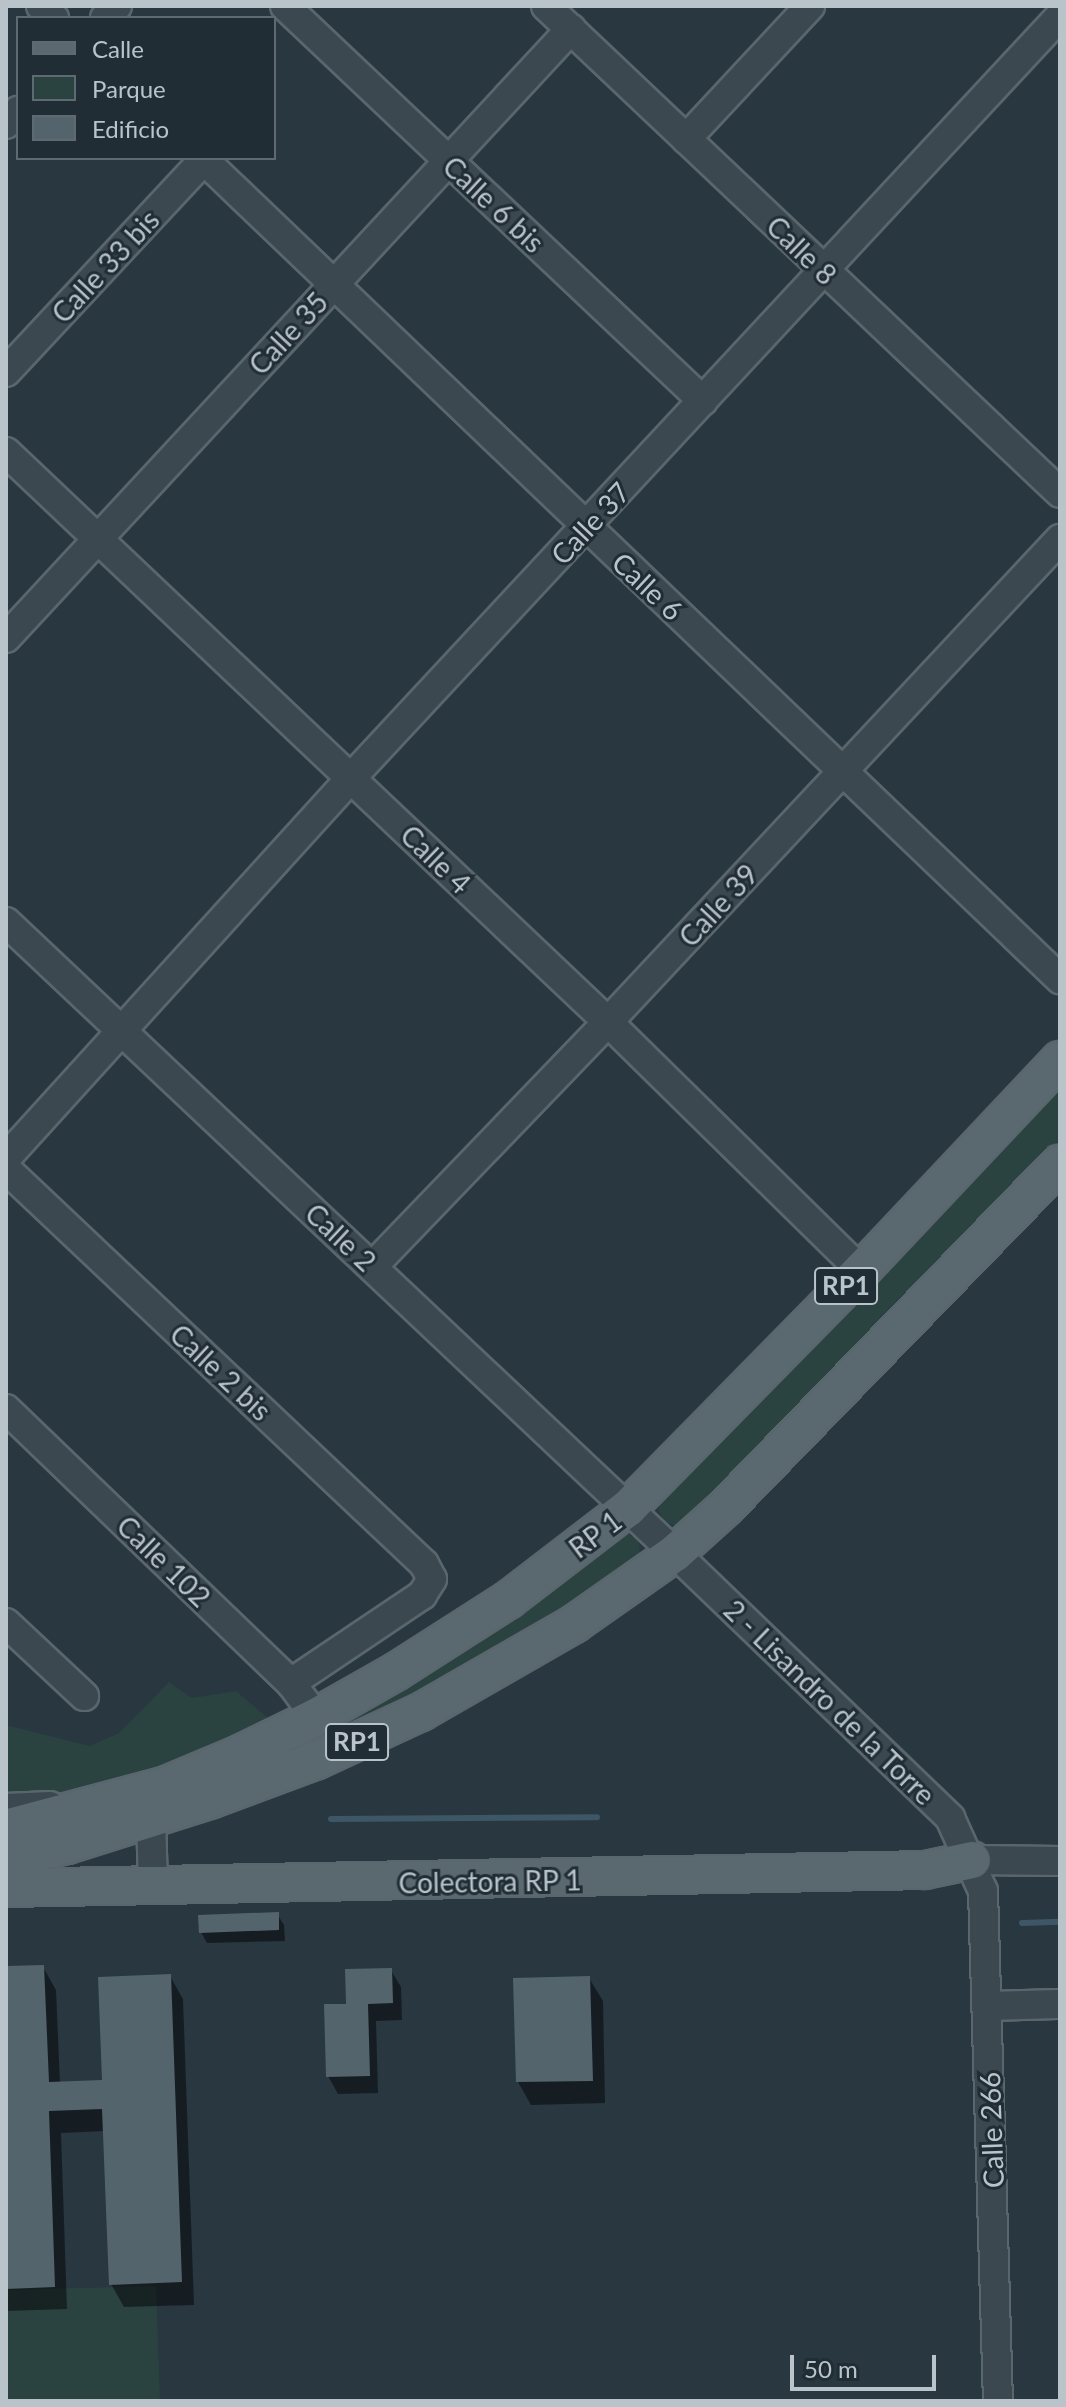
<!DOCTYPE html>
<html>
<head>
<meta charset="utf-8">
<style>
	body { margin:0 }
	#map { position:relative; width:1066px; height:2407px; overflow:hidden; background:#283740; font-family:Lato,sans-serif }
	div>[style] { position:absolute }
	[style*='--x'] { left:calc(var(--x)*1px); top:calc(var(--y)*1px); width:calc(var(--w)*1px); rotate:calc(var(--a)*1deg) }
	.green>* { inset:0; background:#2b4340 }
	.shadow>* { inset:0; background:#0007 }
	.stream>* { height:6px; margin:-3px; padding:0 3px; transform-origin:3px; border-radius:3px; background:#3d5766 }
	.building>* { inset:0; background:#54646d }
	.roads { filter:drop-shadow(2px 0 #5a666d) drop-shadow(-2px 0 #5a666d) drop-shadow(0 2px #5a666d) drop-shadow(0 -2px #5a666d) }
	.minor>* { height:28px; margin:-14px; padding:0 14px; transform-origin:14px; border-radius:14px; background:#3c4850 }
	.major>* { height:36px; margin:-18px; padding:0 18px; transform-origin:18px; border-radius:18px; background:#5a6870 }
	span { translate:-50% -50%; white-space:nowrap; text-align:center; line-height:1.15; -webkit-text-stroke:6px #212d35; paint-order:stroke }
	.shield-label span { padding:2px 6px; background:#212d35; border:2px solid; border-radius:6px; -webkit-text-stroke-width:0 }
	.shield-label { font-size:26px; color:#b9c3ca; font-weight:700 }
	.street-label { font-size:28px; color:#b9c3ca }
	.frame { position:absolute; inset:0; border:8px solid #b9c3ca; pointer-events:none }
	.legend { position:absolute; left:16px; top:16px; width:260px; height:144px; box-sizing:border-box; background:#212d35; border:2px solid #5e6971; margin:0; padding:10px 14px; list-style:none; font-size:24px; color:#b9c3ca }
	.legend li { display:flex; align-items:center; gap:16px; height:40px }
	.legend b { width:40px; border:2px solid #5e6971 }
	.scale { position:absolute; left:790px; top:2355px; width:146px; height:36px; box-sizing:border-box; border:4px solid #b9c3ca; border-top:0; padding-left:10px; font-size:24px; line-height:28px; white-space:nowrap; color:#b9c3ca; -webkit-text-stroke:6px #212d35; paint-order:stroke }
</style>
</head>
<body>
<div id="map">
	<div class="green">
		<div style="clip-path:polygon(1060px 1078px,1060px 1139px,692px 1522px,679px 1527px,665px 1522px,658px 1510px,665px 1490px,721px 1440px)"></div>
		<div style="clip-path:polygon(626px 1533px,639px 1540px,640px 1560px,547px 1627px,317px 1747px,131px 1798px)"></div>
		<div style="clip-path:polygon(169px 1682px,192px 1698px,236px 1691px,281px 1729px,90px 1792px,6px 1793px,6px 1725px,90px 1746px,119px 1733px)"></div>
		<div style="clip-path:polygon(156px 2286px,160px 2401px,6px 2401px,6px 2290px)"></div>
	</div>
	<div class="shadow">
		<div style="clip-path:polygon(277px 1914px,284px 1925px,285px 1941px,207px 1943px,201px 1932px)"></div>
		<div style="clip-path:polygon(43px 1967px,56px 1990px,60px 2083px,104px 2082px,170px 1976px,183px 1999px,194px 2305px,124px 2307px,111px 2284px,105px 2131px,61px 2133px,67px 2309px,6px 2311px,6px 1968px)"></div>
		<div style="clip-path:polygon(391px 1970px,401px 1987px,402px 2020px,376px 2021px,378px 2093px,338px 2094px,328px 2076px,348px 2006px)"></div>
		<div style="clip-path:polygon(589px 1978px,603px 2001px,605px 2103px,531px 2105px,518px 2082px)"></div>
	</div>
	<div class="stream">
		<div style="--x:331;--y:1819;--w:266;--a:-0.4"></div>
		<div style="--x:1022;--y:1923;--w:38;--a:-2"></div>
	</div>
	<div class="building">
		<div style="clip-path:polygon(279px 1912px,279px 1930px,199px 1933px,198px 1915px)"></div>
		<div style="clip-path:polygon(44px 1965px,49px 2082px,102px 2080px,98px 1977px,171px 1974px,182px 2282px,109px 2285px,102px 2109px,49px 2111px,55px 2287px,6px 2289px,6px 1966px)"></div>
		<div style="clip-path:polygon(392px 1968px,393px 2003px,368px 2004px,370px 2076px,326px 2077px,324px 2004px,346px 2004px,345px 1969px)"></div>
		<div style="clip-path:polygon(590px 1976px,593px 2081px,516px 2082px,513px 1978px)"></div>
	</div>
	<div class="roads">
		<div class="minor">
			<div style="--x:41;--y:6;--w:18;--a:43"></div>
			<div style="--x:285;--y:6;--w:575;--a:43.38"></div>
			<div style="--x:546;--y:6;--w:708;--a:43.45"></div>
			<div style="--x:105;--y:18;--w:17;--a:-45"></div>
			<div style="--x:6;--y:124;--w:18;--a:-47"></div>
			<div style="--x:686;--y:139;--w:182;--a:-47"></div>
			<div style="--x:202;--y:158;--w:1188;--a:43.74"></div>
			<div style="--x:6;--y:372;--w:290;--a:-47"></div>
			<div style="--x:6;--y:452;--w:829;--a:43.44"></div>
			<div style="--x:608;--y:1022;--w:355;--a:44.5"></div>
			<div style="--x:6;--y:638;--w:831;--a:-47.15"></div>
			<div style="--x:6;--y:922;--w:920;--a:43.33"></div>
			<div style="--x:675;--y:1553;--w:382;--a:43.9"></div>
			<div style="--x:950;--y:1818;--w:80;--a:65.7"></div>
			<div style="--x:983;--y:1891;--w:510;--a:88.32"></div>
			<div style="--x:6;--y:1158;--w:513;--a:-47.76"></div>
			<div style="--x:351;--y:778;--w:1041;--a:-47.06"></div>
			<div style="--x:6;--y:1169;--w:575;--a:43.38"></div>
			<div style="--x:424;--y:1564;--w:17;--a:62"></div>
			<div style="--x:432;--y:1579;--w:19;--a:122"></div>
			<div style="--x:422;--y:1595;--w:158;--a:146.1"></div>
			<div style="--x:372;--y:1267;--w:340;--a:-46.1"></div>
			<div style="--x:608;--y:1022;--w:662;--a:-46.9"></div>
			<div style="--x:6;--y:1409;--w:395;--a:43.9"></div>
			<div style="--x:291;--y:1683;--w:42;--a:53.7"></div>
			<div style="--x:6;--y:1623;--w:107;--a:43.1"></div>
			<div style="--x:144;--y:1803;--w:17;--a:65"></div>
			<div style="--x:151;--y:1818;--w:67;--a:88.3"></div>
			<div style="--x:6;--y:1808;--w:44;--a:-2.6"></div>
			<div style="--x:972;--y:1860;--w:88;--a:0.7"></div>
			<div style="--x:987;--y:2006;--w:73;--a:-1.6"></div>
		</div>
		<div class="major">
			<div style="--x:6;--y:1828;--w:166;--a:-15"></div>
			<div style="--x:166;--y:1785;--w:80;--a:-22.7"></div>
			<div style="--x:240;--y:1754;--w:85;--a:-26"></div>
			<div style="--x:316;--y:1717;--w:93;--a:-29.6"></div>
			<div style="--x:397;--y:1671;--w:132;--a:-32.6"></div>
			<div style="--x:508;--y:1600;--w:151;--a:-37.5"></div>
			<div style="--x:628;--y:1508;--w:332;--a:-45.5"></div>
			<div style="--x:861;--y:1271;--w:290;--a:-46.7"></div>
			<div style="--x:6;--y:1859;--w:63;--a:-12.9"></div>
			<div style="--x:67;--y:1845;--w:150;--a:-17.5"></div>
			<div style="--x:210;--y:1800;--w:114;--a:-20.5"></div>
			<div style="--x:317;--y:1760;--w:115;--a:-24.8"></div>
			<div style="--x:421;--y:1712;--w:177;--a:-29.9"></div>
			<div style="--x:574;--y:1624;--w:123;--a:-35.1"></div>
			<div style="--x:675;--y:1553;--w:69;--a:-42"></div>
			<div style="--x:726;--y:1507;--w:479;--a:-45.8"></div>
			<div style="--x:6;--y:1888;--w:919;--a:-1.12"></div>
			<div style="--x:925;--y:1870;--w:48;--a:-12"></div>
		</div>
	</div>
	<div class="shield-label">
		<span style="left:846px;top:1286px">RP1</span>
		<span style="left:357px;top:1742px">RP1</span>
	</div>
	<div class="street-label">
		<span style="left:494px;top:204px;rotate:43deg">Calle 6 bis</span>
		<span style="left:802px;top:250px;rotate:44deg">Calle 8</span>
		<span style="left:105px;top:266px;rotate:-47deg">Calle 33 bis</span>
		<span style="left:288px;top:333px;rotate:-47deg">Calle 35</span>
		<span style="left:590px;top:523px;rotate:-47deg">Calle 37</span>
		<span style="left:648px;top:586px;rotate:43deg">Calle 6</span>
		<span style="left:436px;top:859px;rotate:44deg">Calle 4</span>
		<span style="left:718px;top:905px;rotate:-47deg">Calle 39</span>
		<span style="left:341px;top:1237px;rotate:43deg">Calle 2</span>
		<span style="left:221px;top:1372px;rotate:43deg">Calle 2 bis</span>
		<span style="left:595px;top:1534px;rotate:-37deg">RP 1</span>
		<span style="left:164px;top:1561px;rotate:44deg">Calle 102</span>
		<span style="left:830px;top:1702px;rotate:44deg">2 - Lisandro de la Torre</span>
		<span style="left:490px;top:1881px;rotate:-1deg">Colectora RP 1</span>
		<span style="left:991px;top:2130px;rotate:-92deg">Calle 266</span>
	</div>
	<div class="frame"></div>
	<ul class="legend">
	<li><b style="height:10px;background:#5a6870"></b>Calle</li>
	<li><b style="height:22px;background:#2b4340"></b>Parque</li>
	<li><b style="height:22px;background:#54646d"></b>Edificio</li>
	</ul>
	<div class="scale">50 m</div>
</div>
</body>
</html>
